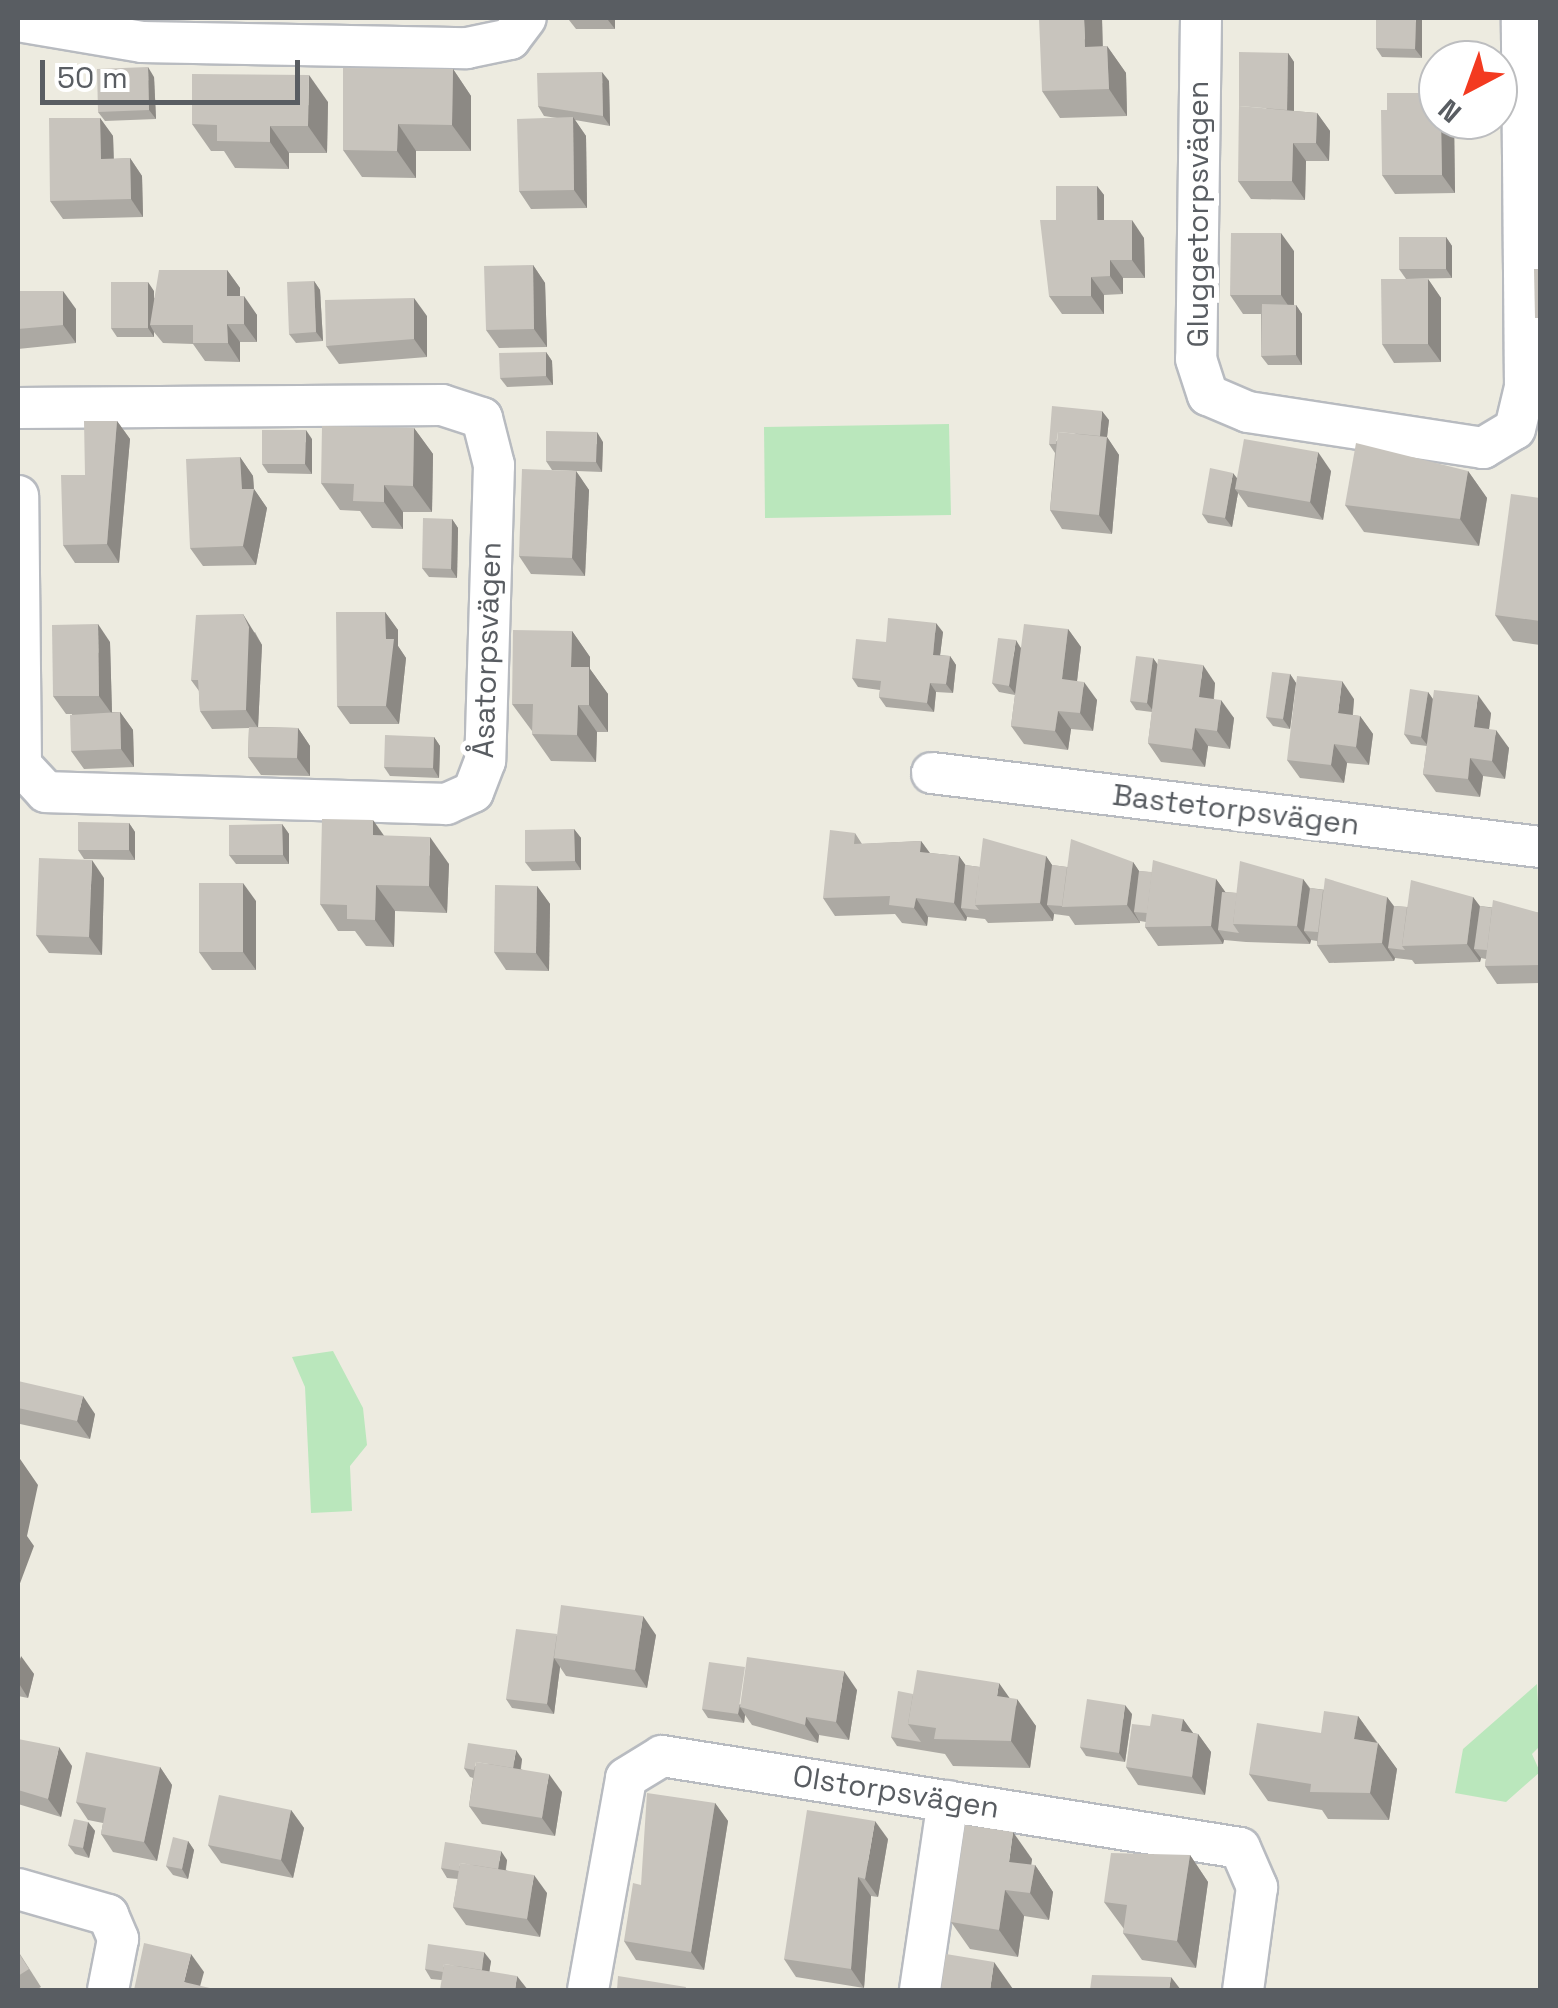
<!DOCTYPE html>
<html>
<head>
<meta charset="utf-8">
<style>
	body { margin:0 }
	#map { position:relative; width:1558px; height:2008px; overflow:hidden; background:#edebe0; font-family:"Space Grotesk",sans-serif }
	div>[style] { position:absolute }
	[style*='--x'] { left:calc(var(--x)*1px); top:calc(var(--y)*1px); width:calc(var(--w)*1px); rotate:calc(var(--a)*1deg) }
	.green>* { inset:0; background:#bae7bc }
	.roads { filter:drop-shadow(2px 0 #b8bbc0) drop-shadow(-2px 0 #b8bbc0) drop-shadow(0 2px #b8bbc0) drop-shadow(0 -2px #b8bbc0) }
	.minor>* { height:40px; margin:-20px; padding:0 20px; transform-origin:20px; border-radius:20px; background:#fff }
	.wall>* { inset:0; background:#aca9a3 }
	.shaded-wall>* { inset:0; background:#8c8984 }
	.building>* { inset:0; background:#c8c4bd }
	span { translate:-50% -50%; white-space:nowrap; text-align:center; line-height:1.15; -webkit-text-stroke:10px #fff; paint-order:stroke }
	.street-label { font-size:30px; color:#595d62 }
	.frame { position:absolute; inset:0; border:20px solid #595d62; pointer-events:none }
	.north { position:absolute; left:1418px; top:40px; width:100px; height:100px; box-sizing:border-box; background:#fff; border:2px solid #bdbec0; border-radius:50%; rotate:221deg; font-size:28px; font-weight:700; line-height:40px; text-align:center; color:#595d62 }
	.north::after { content:''; display:block; margin:auto; width:35px; height:45px; background:#f33a20; clip-path:polygon(50% 0,100% 100%,50% 72%,0 100%) }
	.scale { position:absolute; left:40px; top:60px; width:260px; height:45px; box-sizing:border-box; border:5px solid #595d62; border-top:0; padding-left:12px; font-size:30px; line-height:35px; white-space:nowrap; color:#595d62; -webkit-text-stroke:8px #fff; paint-order:stroke }
</style>
</head>
<body>
<div id="map">
	<div class="green">
		<div style="clip-path:polygon(949px 424px,951px 515px,765px 518px,764px 427px)"></div>
		<div style="clip-path:polygon(333px 1351px,363px 1408px,367px 1445px,350px 1466px,352px 1511px,311px 1513px,305px 1387px,292px 1357px)"></div>
		<div style="clip-path:polygon(1537px 1684px,1540px 1746px,1532px 1754px,1540px 1772px,1506px 1802px,1455px 1793px,1463px 1749px)"></div>
	</div>
	<div class="roads">
		<div class="minor">
			<div style="--x:1201;--y:18;--w:341;--a:90.8"></div>
			<div style="--x:1196;--y:359;--w:38;--a:72"></div>
			<div style="--x:1208;--y:395;--w:43;--a:23"></div>
			<div style="--x:1248;--y:412;--w:238;--a:8.7"></div>
			<div style="--x:1483;--y:448;--w:37;--a:-31"></div>
			<div style="--x:1515;--y:429;--w:43;--a:-76.6"></div>
			<div style="--x:1525;--y:387;--w:369;--a:-90.5"></div>
			<div style="--x:18;--y:21;--w:126;--a:9.6"></div>
			<div style="--x:142;--y:42;--w:325;--a:1.1"></div>
			<div style="--x:467;--y:48;--w:44;--a:-11.8"></div>
			<div style="--x:510;--y:39;--w:26;--a:-53"></div>
			<div style="--x:18;--y:408;--w:424;--a:-0.4"></div>
			<div style="--x:442;--y:405;--w:42;--a:18"></div>
			<div style="--x:482;--y:418;--w:49;--a:75.7"></div>
			<div style="--x:494;--y:465;--w:296;--a:91.7"></div>
			<div style="--x:485;--y:761;--w:33;--a:111"></div>
			<div style="--x:473;--y:792;--w:30;--a:156"></div>
			<div style="--x:446;--y:804;--w:400;--a:-178.3"></div>
			<div style="--x:46;--y:792;--w:37;--a:-133"></div>
			<div style="--x:21;--y:765;--w:269;--a:-90.6"></div>
			<div style="--x:932;--y:773;--w:612;--a:6.94"></div>
			<div style="--x:18;--y:1889;--w:94;--a:16.1"></div>
			<div style="--x:108;--y:1915;--w:26;--a:67"></div>
			<div style="--x:118;--y:1939;--w:52;--a:101.1"></div>
			<div style="--x:588;--y:1990;--w:215;--a:-79.8"></div>
			<div style="--x:626;--y:1778;--w:42;--a:-31.4"></div>
			<div style="--x:662;--y:1756;--w:585;--a:9.04"></div>
			<div style="--x:1240;--y:1848;--w:43;--a:66.4"></div>
			<div style="--x:1257;--y:1887;--w:104;--a:97.7"></div>
			<div style="--x:920;--y:1990;--w:191;--a:-81.6"></div>
		</div>
	</div>
	<div class="wall">
		<div style="clip-path:polygon(615px 18px,615px 29px,576px 29px,569px 20px)"></div>
		<div style="clip-path:polygon(1102px 18px,1103px 46px,1107px 46px,1126px 73px,1127px 116px,1060px 118px,1042px 91px)"></div>
		<div style="clip-path:polygon(1249px 18px,1306px 18px,1306px 19px,1250px 18px)"></div>
		<div style="clip-path:polygon(1422px 18px,1422px 58px,1382px 57px,1376px 48px)"></div>
		<div style="clip-path:polygon(1288px 53px,1294px 62px,1294px 111px,1317px 113px,1330px 131px,1329px 161px,1306px 161px,1305px 200px,1251px 199px,1238px 181px)"></div>
		<div style="clip-path:polygon(453px 69px,471px 96px,471px 151px,416px 151px,416px 178px,362px 177px,343px 150px)"></div>
		<div style="clip-path:polygon(154px 77px,156px 119px,105px 121px,98px 112px)"></div>
		<div style="clip-path:polygon(609px 81px,610px 126px,575px 120px,586px 136px,587px 208px,531px 209px,519px 191px,557px 118px,544px 116px,538px 106px)"></div>
		<div style="clip-path:polygon(328px 102px,327px 153px,289px 153px,289px 169px,235px 168px,224px 151px,211px 151px,192px 124px)"></div>
		<div style="clip-path:polygon(1387px 110px,1438px 120px,1454px 120px,1455px 193px,1395px 194px,1382px 175px)"></div>
		<div style="clip-path:polygon(100px 118px,113px 136px,114px 159px,130px 158px,142px 176px,143px 217px,63px 219px,50px 201px)"></div>
		<div style="clip-path:polygon(1097px 186px,1104px 195px,1104px 220px,1144px 238px,1145px 278px,1123px 278px,1123px 294px,1104px 295px,1104px 314px,1062px 314px,1049px 296px,1056px 220px)"></div>
		<div style="clip-path:polygon(1446px 237px,1452px 246px,1452px 278px,1406px 279px,1399px 269px)"></div>
		<div style="clip-path:polygon(1294px 251px,1294px 305px,1296px 305px,1302px 314px,1302px 365px,1268px 365px,1261px 356px,1261px 314px,1243px 314px,1230px 295px)"></div>
		<div style="clip-path:polygon(533px 265px,545px 283px,547px 347px,499px 348px,486px 330px)"></div>
		<div style="clip-path:polygon(227px 270px,240px 288px,240px 296px,257px 315px,257px 342px,240px 342px,240px 362px,205px 361px,193px 344px,163px 343px,154px 332px,154px 337px,117px 337px,111px 328px,154px 291px,154px 298px)"></div>
		<div style="clip-path:polygon(1428px 279px,1441px 298px,1441px 362px,1394px 363px,1382px 344px)"></div>
		<div style="clip-path:polygon(314px 281px,320px 290px,323px 341px,296px 343px,289px 334px)"></div>
		<div style="clip-path:polygon(18px 288px,18px 291px,76px 309px,76px 343px,18px 349px)"></div>
		<div style="clip-path:polygon(427px 316px,427px 357px,339px 364px,326px 346px)"></div>
		<div style="clip-path:polygon(546px 352px,552px 361px,553px 385px,507px 387px,500px 378px)"></div>
		<div style="clip-path:polygon(1109px 420px,1107px 437px,1119px 455px,1112px 534px,1062px 529px,1050px 510px,1055px 453px,1049px 444px)"></div>
		<div style="clip-path:polygon(117px 421px,130px 439px,119px 563px,75px 563px,63px 545px,85px 475px)"></div>
		<div style="clip-path:polygon(414px 428px,433px 454px,432px 512px,403px 512px,403px 529px,372px 528px,360px 511px,340px 510px,321px 483px)"></div>
		<div style="clip-path:polygon(312px 439px,312px 474px,268px 473px,262px 464px)"></div>
		<div style="clip-path:polygon(603px 442px,602px 472px,552px 470px,546px 461px)"></div>
		<div style="clip-path:polygon(240px 457px,253px 476px,254px 489px,267px 508px,256px 565px,203px 566px,190px 548px)"></div>
		<div style="clip-path:polygon(576px 471px,589px 490px,585px 576px,531px 574px,519px 556px)"></div>
		<div style="clip-path:polygon(1331px 471px,1323px 520px,1248px 507px,1238px 493px,1232px 527px,1208px 523px,1202px 514px,1237px 478px)"></div>
		<div style="clip-path:polygon(1468px 471px,1487px 498px,1479px 546px,1364px 532px,1345px 505px)"></div>
		<div style="clip-path:polygon(1540px 498px,1540px 645px,1513px 641px,1495px 615px)"></div>
		<div style="clip-path:polygon(452px 519px,458px 528px,457px 578px,429px 577px,422px 568px)"></div>
		<div style="clip-path:polygon(385px 612px,398px 630px,398px 646px,406px 658px,399px 724px,350px 724px,337px 706px)"></div>
		<div style="clip-path:polygon(1068px 629px,1081px 647px,1077px 681px,1097px 700px,1093px 731px,1071px 729px,1068px 750px,1024px 744px,1011px 726px,1015px 695px,999px 692px,992px 683px,1021px 647px)"></div>
		<div style="clip-path:polygon(572px 631px,590px 657px,590px 669px,608px 694px,608px 732px,597px 732px,596px 762px,551px 761px,532px 734px,532px 731px,512px 704px)"></div>
		<div style="clip-path:polygon(255px 632px,262px 645px,258px 727px,298px 728px,310px 746px,310px 776px,261px 775px,248px 757px,249px 728px,212px 729px,200px 711px,199px 691px,191px 680px)"></div>
		<div style="clip-path:polygon(943px 632px,940px 655px,950px 656px,956px 665px,953px 693px,936px 692px,934px 712px,886px 707px,879px 697px,880px 690px,858px 687px,852px 678px,886px 642px)"></div>
		<div style="clip-path:polygon(110px 642px,112px 712px,120px 712px,133px 730px,134px 767px,84px 769px,71px 751px,72px 714px,66px 714px,53px 696px)"></div>
		<div style="clip-path:polygon(1153px 658px,1158px 665px,1215px 683px,1214px 699px,1234px 718px,1230px 749px,1208px 746px,1205px 767px,1161px 762px,1148px 743px,1152px 712px,1136px 710px,1130px 701px)"></div>
		<div style="clip-path:polygon(1290px 674px,1296px 683px,1290px 729px,1273px 726px,1266px 717px)"></div>
		<div style="clip-path:polygon(1428px 692px,1433px 699px,1491px 713px,1489px 729px,1509px 748px,1505px 779px,1483px 776px,1480px 797px,1436px 792px,1423px 774px,1427px 746px,1411px 744px,1404px 734px)"></div>
		<div style="clip-path:polygon(1354px 699px,1353px 715px,1360px 716px,1373px 734px,1369px 765px,1347px 763px,1344px 783px,1300px 778px,1287px 760px)"></div>
		<div style="clip-path:polygon(434px 737px,440px 746px,439px 778px,390px 776px,384px 767px)"></div>
		<div style="clip-path:polygon(129px 823px,135px 832px,135px 860px,84px 859px,78px 850px)"></div>
		<div style="clip-path:polygon(282px 824px,289px 834px,289px 864px,236px 864px,229px 855px)"></div>
		<div style="clip-path:polygon(574px 829px,581px 838px,581px 870px,532px 871px,525px 862px)"></div>
		<div style="clip-path:polygon(855px 833px,862px 844px,921px 841px,930px 853px,959px 856px,965px 865px,980px 867px,1046px 856px,1052px 865px,1067px 867px,1133px 862px,1139px 871px,1216px 879px,1225px 892px,1237px 893px,1303px 879px,1310px 888px,1387px 897px,1394px 906px,1407px 907px,1473px 897px,1480px 906px,1540px 913px,1540px 983px,1497px 984px,1485px 966px,1486px 959px,1481px 958px,1480px 962px,1415px 964px,1412px 960px,1395px 958px,1394px 961px,1329px 963px,1317px 945px,1317px 941px,1311px 940px,1310px 944px,1246px 942px,1224px 940px,1223px 944px,1158px 946px,1145px 927px,1146px 922px,1140px 921px,1140px 923px,1075px 925px,1069px 916px,1054px 914px,1053px 921px,988px 923px,985px 919px,967px 917px,966px 921px,928px 917px,927px 926px,902px 923px,895px 914px,835px 916px,823px 898px)"></div>
		<div style="clip-path:polygon(384px 836px,449px 864px,447px 913px,395px 911px,394px 947px,366px 946px,355px 931px,338px 931px,320px 904px)"></div>
		<div style="clip-path:polygon(104px 878px,102px 955px,49px 953px,36px 935px)"></div>
		<div style="clip-path:polygon(537px 886px,550px 904px,549px 971px,506px 970px,494px 952px)"></div>
		<div style="clip-path:polygon(256px 901px,256px 970px,212px 970px,199px 952px)"></div>
		<div style="clip-path:polygon(18px 1381px,95px 1414px,90px 1439px,20px 1424px,18px 1420px)"></div>
		<div style="clip-path:polygon(557px 1635px,656px 1635px,647px 1688px,566px 1676px,560px 1667px,554px 1714px,512px 1708px,506px 1699px)"></div>
		<div style="clip-path:polygon(18px 1655px,34px 1674px,28px 1698px,18px 1696px)"></div>
		<div style="clip-path:polygon(857px 1690px,849px 1740px,819px 1735px,818px 1743px,752px 1725px,745px 1715px,744px 1723px,708px 1718px,702px 1709px)"></div>
		<div style="clip-path:polygon(913px 1694px,1009px 1698px,1036px 1726px,1030px 1768px,953px 1766px,945px 1754px,897px 1746px,891px 1737px)"></div>
		<div style="clip-path:polygon(1132px 1714px,1125px 1762px,1086px 1756px,1080px 1747px)"></div>
		<div style="clip-path:polygon(1358px 1716px,1397px 1769px,1389px 1820px,1328px 1819px,1322px 1810px,1268px 1801px,1249px 1774px,1321px 1733px)"></div>
		<div style="clip-path:polygon(1183px 1719px,1193px 1733px,1198px 1734px,1211px 1752px,1205px 1795px,1138px 1785px,1126px 1767px,1150px 1726px)"></div>
		<div style="clip-path:polygon(18px 1739px,72px 1766px,61px 1817px,18px 1804px)"></div>
		<div style="clip-path:polygon(522px 1759px,521px 1769px,562px 1792px,555px 1836px,482px 1824px,469px 1806px,473px 1778px,470px 1777px,464px 1768px)"></div>
		<div style="clip-path:polygon(160px 1767px,172px 1785px,157px 1861px,113px 1852px,101px 1834px,103px 1823px,88px 1820px,76px 1802px)"></div>
		<div style="clip-path:polygon(715px 1803px,728px 1821px,704px 1970px,636px 1960px,624px 1941px)"></div>
		<div style="clip-path:polygon(291px 1810px,304px 1828px,293px 1878px,221px 1863px,208px 1845px)"></div>
		<div style="clip-path:polygon(88px 1822px,95px 1831px,89px 1858px,75px 1854px,68px 1845px)"></div>
		<div style="clip-path:polygon(888px 1839px,878px 1897px,871px 1896px,864px 1988px,796px 1977px,784px 1959px)"></div>
		<div style="clip-path:polygon(188px 1841px,194px 1850px,188px 1879px,173px 1875px,166px 1866px)"></div>
		<div style="clip-path:polygon(1190px 1855px,1208px 1882px,1196px 1968px,1142px 1960px,1123px 1933px,1124px 1929px,1104px 1902px)"></div>
		<div style="clip-path:polygon(1032px 1859px,1031px 1865px,1035px 1865px,1053px 1892px,1049px 1920px,1024px 1916px,1018px 1957px,970px 1949px,951px 1922px)"></div>
		<div style="clip-path:polygon(507px 1860px,506px 1870px,547px 1893px,540px 1937px,466px 1925px,453px 1907px,458px 1879px,447px 1878px,441px 1868px)"></div>
		<div style="clip-path:polygon(18px 1951px,41px 1987px,36px 1990px,18px 1990px)"></div>
		<div style="clip-path:polygon(491px 1961px,489px 1972px,441px 1980px,431px 1979px,425px 1969px)"></div>
	</div>
	<div class="shaded-wall">
		<div style="clip-path:polygon(608px 18px,615px 18px,615px 29px,608px 20px)"></div>
		<div style="clip-path:polygon(1084px 18px,1102px 18px,1103px 73px,1085px 47px)"></div>
		<div style="clip-path:polygon(1416px 18px,1422px 18px,1422px 58px,1415px 49px)"></div>
		<div style="clip-path:polygon(1107px 46px,1126px 73px,1127px 116px,1109px 89px)"></div>
		<div style="clip-path:polygon(1288px 53px,1294px 62px,1294px 125px,1287px 116px)"></div>
		<div style="clip-path:polygon(148px 67px,154px 77px,156px 119px,149px 110px)"></div>
		<div style="clip-path:polygon(453px 69px,471px 96px,471px 151px,452px 125px)"></div>
		<div style="clip-path:polygon(602px 72px,609px 81px,610px 126px,603px 116px)"></div>
		<div style="clip-path:polygon(309px 75px,328px 102px,327px 153px,308px 126px)"></div>
		<div style="clip-path:polygon(1317px 113px,1330px 131px,1329px 161px,1316px 143px)"></div>
		<div style="clip-path:polygon(573px 117px,586px 136px,587px 208px,574px 190px)"></div>
		<div style="clip-path:polygon(100px 118px,113px 136px,114px 177px,101px 159px)"></div>
		<div style="clip-path:polygon(1441px 120px,1454px 120px,1455px 193px,1442px 175px)"></div>
		<div style="clip-path:polygon(398px 124px,416px 151px,416px 178px,397px 151px)"></div>
		<div style="clip-path:polygon(270px 126px,289px 153px,289px 169px,270px 142px)"></div>
		<div style="clip-path:polygon(1293px 143px,1306px 161px,1305px 200px,1292px 181px)"></div>
		<div style="clip-path:polygon(130px 158px,142px 176px,143px 217px,131px 199px)"></div>
		<div style="clip-path:polygon(1097px 186px,1104px 195px,1104px 239px,1098px 229px)"></div>
		<div style="clip-path:polygon(1132px 220px,1144px 238px,1145px 278px,1132px 260px)"></div>
		<div style="clip-path:polygon(1281px 233px,1294px 251px,1294px 314px,1281px 295px)"></div>
		<div style="clip-path:polygon(1446px 237px,1452px 246px,1452px 278px,1446px 269px)"></div>
		<div style="clip-path:polygon(1110px 260px,1123px 278px,1123px 294px,1110px 276px)"></div>
		<div style="clip-path:polygon(533px 265px,545px 283px,547px 347px,534px 329px)"></div>
		<div style="clip-path:polygon(227px 270px,240px 288px,240px 314px,227px 296px)"></div>
		<div style="clip-path:polygon(1091px 277px,1104px 295px,1104px 314px,1091px 296px)"></div>
		<div style="clip-path:polygon(1428px 279px,1441px 298px,1441px 362px,1428px 344px)"></div>
		<div style="clip-path:polygon(314px 281px,320px 290px,323px 341px,316px 332px)"></div>
		<div style="clip-path:polygon(148px 282px,154px 291px,154px 325px,150px 325px,154px 332px,154px 337px,148px 328px)"></div>
		<div style="clip-path:polygon(63px 291px,76px 309px,76px 343px,63px 325px)"></div>
		<div style="clip-path:polygon(244px 296px,257px 315px,257px 342px,244px 324px)"></div>
		<div style="clip-path:polygon(414px 298px,427px 316px,427px 357px,414px 339px)"></div>
		<div style="clip-path:polygon(1296px 305px,1302px 314px,1302px 365px,1296px 355px)"></div>
		<div style="clip-path:polygon(227px 324px,240px 342px,240px 362px,228px 343px)"></div>
		<div style="clip-path:polygon(546px 352px,552px 361px,553px 385px,546px 376px)"></div>
		<div style="clip-path:polygon(1102px 411px,1109px 420px,1107px 437px,1119px 455px,1112px 534px,1099px 515px,1099px 444px)"></div>
		<div style="clip-path:polygon(117px 421px,130px 439px,119px 563px,107px 544px)"></div>
		<div style="clip-path:polygon(414px 428px,433px 454px,432px 512px,413px 486px)"></div>
		<div style="clip-path:polygon(306px 430px,312px 439px,312px 474px,305px 464px)"></div>
		<div style="clip-path:polygon(597px 432px,603px 442px,602px 472px,596px 462px)"></div>
		<div style="clip-path:polygon(1318px 452px,1331px 471px,1323px 520px,1310px 502px)"></div>
		<div style="clip-path:polygon(240px 457px,253px 476px,254px 491px,254px 489px,267px 508px,256px 565px,243px 546px)"></div>
		<div style="clip-path:polygon(576px 471px,589px 490px,585px 576px,572px 558px)"></div>
		<div style="clip-path:polygon(1468px 471px,1487px 498px,1479px 546px,1460px 519px)"></div>
		<div style="clip-path:polygon(1233px 473px,1240px 482px,1235px 489px,1238px 493px,1232px 527px,1225px 518px)"></div>
		<div style="clip-path:polygon(384px 485px,403px 512px,403px 529px,384px 502px)"></div>
		<div style="clip-path:polygon(452px 519px,458px 528px,457px 578px,451px 569px)"></div>
		<div style="clip-path:polygon(385px 612px,398px 630px,398px 646px,406px 658px,399px 724px,386px 706px)"></div>
		<div style="clip-path:polygon(243px 614px,262px 645px,258px 728px,246px 710px)"></div>
		<div style="clip-path:polygon(936px 623px,943px 632px,939px 664px,933px 655px)"></div>
		<div style="clip-path:polygon(98px 624px,110px 642px,112px 714px,99px 696px)"></div>
		<div style="clip-path:polygon(1068px 629px,1081px 647px,1075px 698px,1062px 679px)"></div>
		<div style="clip-path:polygon(572px 631px,590px 657px,590px 669px,608px 694px,608px 732px,589px 705px,571px 667px)"></div>
		<div style="clip-path:polygon(1016px 640px,1022px 650px,1016px 695px,1009px 686px)"></div>
		<div style="clip-path:polygon(950px 656px,956px 665px,953px 693px,946px 684px)"></div>
		<div style="clip-path:polygon(1153px 658px,1160px 668px,1154px 712px,1147px 703px)"></div>
		<div style="clip-path:polygon(1203px 665px,1215px 683px,1212px 715px,1199px 697px)"></div>
		<div style="clip-path:polygon(1290px 674px,1296px 683px,1290px 729px,1283px 719px)"></div>
		<div style="clip-path:polygon(1342px 681px,1354px 699px,1351px 731px,1338px 713px)"></div>
		<div style="clip-path:polygon(1084px 682px,1097px 700px,1093px 731px,1080px 713px)"></div>
		<div style="clip-path:polygon(930px 683px,936px 692px,934px 712px,927px 703px)"></div>
		<div style="clip-path:polygon(1428px 692px,1434px 701px,1428px 746px,1421px 737px)"></div>
		<div style="clip-path:polygon(1478px 695px,1491px 713px,1487px 745px,1474px 727px)"></div>
		<div style="clip-path:polygon(1221px 700px,1234px 718px,1230px 749px,1217px 731px)"></div>
		<div style="clip-path:polygon(578px 705px,597px 732px,596px 762px,577px 735px)"></div>
		<div style="clip-path:polygon(1058px 711px,1071px 729px,1068px 750px,1055px 731px)"></div>
		<div style="clip-path:polygon(120px 712px,133px 730px,134px 767px,121px 749px)"></div>
		<div style="clip-path:polygon(1360px 716px,1373px 734px,1369px 765px,1356px 747px)"></div>
		<div style="clip-path:polygon(298px 728px,310px 746px,310px 776px,297px 758px)"></div>
		<div style="clip-path:polygon(1195px 728px,1208px 746px,1205px 767px,1192px 749px)"></div>
		<div style="clip-path:polygon(1496px 730px,1509px 748px,1505px 779px,1492px 761px)"></div>
		<div style="clip-path:polygon(434px 737px,440px 746px,439px 778px,433px 768px)"></div>
		<div style="clip-path:polygon(1334px 744px,1347px 763px,1344px 783px,1331px 765px)"></div>
		<div style="clip-path:polygon(1470px 758px,1483px 776px,1480px 797px,1468px 779px)"></div>
		<div style="clip-path:polygon(373px 820px,392px 847px,373px 835px)"></div>
		<div style="clip-path:polygon(129px 823px,135px 832px,135px 860px,129px 850px)"></div>
		<div style="clip-path:polygon(282px 824px,289px 834px,289px 864px,283px 855px)"></div>
		<div style="clip-path:polygon(574px 829px,581px 838px,581px 870px,575px 861px)"></div>
		<div style="clip-path:polygon(430px 837px,449px 864px,447px 913px,429px 886px)"></div>
		<div style="clip-path:polygon(921px 841px,934px 859px,920px 852px)"></div>
		<div style="clip-path:polygon(959px 856px,972px 874px,961px 908px,967px 917px,966px 921px,954px 903px)"></div>
		<div style="clip-path:polygon(1046px 856px,1058px 874px,1047px 905px,1054px 914px,1053px 921px,1040px 903px)"></div>
		<div style="clip-path:polygon(92px 860px,104px 878px,102px 955px,89px 937px)"></div>
		<div style="clip-path:polygon(1133px 862px,1145px 880px,1134px 912px,1140px 923px,1127px 905px)"></div>
		<div style="clip-path:polygon(1216px 879px,1229px 897px,1218px 930px,1224px 940px,1223px 944px,1211px 926px)"></div>
		<div style="clip-path:polygon(1303px 879px,1316px 898px,1304px 931px,1311px 940px,1310px 944px,1297px 926px)"></div>
		<div style="clip-path:polygon(243px 883px,256px 901px,256px 970px,243px 952px)"></div>
		<div style="clip-path:polygon(376px 885px,395px 911px,394px 947px,375px 920px)"></div>
		<div style="clip-path:polygon(537px 886px,550px 904px,549px 971px,536px 953px)"></div>
		<div style="clip-path:polygon(1387px 897px,1400px 915px,1388px 948px,1395px 958px,1394px 961px,1382px 943px)"></div>
		<div style="clip-path:polygon(1473px 897px,1486px 915px,1474px 949px,1481px 958px,1480px 962px,1467px 944px)"></div>
		<div style="clip-path:polygon(916px 898px,928px 917px,927px 926px,914px 908px)"></div>
		<div style="clip-path:polygon(83px 1396px,95px 1414px,90px 1439px,77px 1421px)"></div>
		<div style="clip-path:polygon(18px 1456px,38px 1485px,27px 1536px,34px 1546px,19px 1586px,18px 1584px)"></div>
		<div style="clip-path:polygon(643px 1616px,656px 1635px,647px 1688px,635px 1670px)"></div>
		<div style="clip-path:polygon(21px 1656px,34px 1674px,28px 1698px,18px 1682px,18px 1672px)"></div>
		<div style="clip-path:polygon(554px 1658px,560px 1667px,554px 1714px,547px 1704px)"></div>
		<div style="clip-path:polygon(844px 1671px,857px 1690px,849px 1740px,836px 1722px)"></div>
		<div style="clip-path:polygon(999px 1683px,1016px 1707px,1017px 1699px,1036px 1726px,1030px 1768px,1011px 1741px,997px 1696px)"></div>
		<div style="clip-path:polygon(1125px 1705px,1132px 1714px,1125px 1762px,1119px 1753px)"></div>
		<div style="clip-path:polygon(740px 1707px,745px 1715px,744px 1723px,738px 1714px)"></div>
		<div style="clip-path:polygon(1358px 1716px,1377px 1743px,1354px 1739px)"></div>
		<div style="clip-path:polygon(806px 1717px,819px 1735px,818px 1743px,805px 1725px)"></div>
		<div style="clip-path:polygon(1183px 1719px,1196px 1737px,1181px 1731px)"></div>
		<div style="clip-path:polygon(1198px 1734px,1211px 1752px,1205px 1795px,1192px 1777px)"></div>
		<div style="clip-path:polygon(1378px 1743px,1397px 1769px,1389px 1820px,1370px 1793px)"></div>
		<div style="clip-path:polygon(59px 1747px,72px 1766px,61px 1817px,48px 1799px)"></div>
		<div style="clip-path:polygon(516px 1750px,522px 1759px,518px 1785px,512px 1776px)"></div>
		<div style="clip-path:polygon(160px 1767px,172px 1785px,157px 1861px,144px 1842px)"></div>
		<div style="clip-path:polygon(549px 1774px,562px 1792px,555px 1836px,542px 1818px)"></div>
		<div style="clip-path:polygon(715px 1803px,728px 1821px,704px 1970px,691px 1952px)"></div>
		<div style="clip-path:polygon(291px 1810px,304px 1828px,293px 1878px,281px 1860px)"></div>
		<div style="clip-path:polygon(875px 1821px,888px 1839px,878px 1897px,865px 1879px)"></div>
		<div style="clip-path:polygon(88px 1822px,95px 1831px,89px 1858px,83px 1848px)"></div>
		<div style="clip-path:polygon(1013px 1832px,1032px 1859px,1028px 1888px,1009px 1862px)"></div>
		<div style="clip-path:polygon(188px 1841px,194px 1850px,188px 1879px,182px 1869px)"></div>
		<div style="clip-path:polygon(501px 1851px,507px 1860px,503px 1886px,497px 1877px)"></div>
		<div style="clip-path:polygon(1190px 1855px,1208px 1882px,1196px 1968px,1177px 1941px)"></div>
		<div style="clip-path:polygon(1035px 1865px,1053px 1892px,1049px 1920px,1030px 1893px)"></div>
		<div style="clip-path:polygon(534px 1875px,547px 1893px,540px 1937px,527px 1919px)"></div>
		<div style="clip-path:polygon(858px 1877px,871px 1896px,864px 1988px,851px 1969px)"></div>
		<div style="clip-path:polygon(1005px 1890px,1024px 1916px,1018px 1957px,999px 1930px)"></div>
		<div style="clip-path:polygon(484px 1952px,491px 1961px,487px 1987px,480px 1978px)"></div>
		<div style="clip-path:polygon(191px 1954px,204px 1972px,199px 1990px,184px 1982px)"></div>
		<div style="clip-path:polygon(994px 1962px,1013px 1989px,1013px 1990px,990px 1990px)"></div>
		<div style="clip-path:polygon(517px 1976px,528px 1990px,515px 1990px)"></div>
		<div style="clip-path:polygon(1171px 1977px,1181px 1990px,1169px 1990px)"></div>
	</div>
	<div class="building">
		<div style="clip-path:polygon(569px 18px,608px 18px,608px 20px,569px 20px)"></div>
		<div style="clip-path:polygon(1039px 18px,1084px 18px,1085px 47px,1107px 46px,1109px 89px,1042px 91px)"></div>
		<div style="clip-path:polygon(1376px 18px,1416px 18px,1415px 49px,1376px 48px)"></div>
		<div style="clip-path:polygon(1239px 52px,1288px 53px,1287px 110px,1239px 106px)"></div>
		<div style="clip-path:polygon(148px 67px,149px 110px,98px 112px,97px 69px)"></div>
		<div style="clip-path:polygon(343px 68px,453px 69px,452px 125px,398px 124px,397px 151px,343px 150px)"></div>
		<div style="clip-path:polygon(602px 72px,603px 116px,538px 106px,537px 73px)"></div>
		<div style="clip-path:polygon(192px 74px,309px 75px,308px 126px,270px 126px,270px 142px,217px 141px,217px 125px,192px 124px)"></div>
		<div style="clip-path:polygon(1387px 93px,1438px 93px,1438px 110px,1387px 110px)"></div>
		<div style="clip-path:polygon(1239px 106px,1317px 113px,1316px 143px,1293px 143px,1292px 181px,1238px 181px)"></div>
		<div style="clip-path:polygon(1381px 110px,1438px 110px,1438px 120px,1441px 120px,1442px 175px,1382px 175px)"></div>
		<div style="clip-path:polygon(573px 117px,574px 190px,519px 191px,517px 119px)"></div>
		<div style="clip-path:polygon(49px 118px,100px 118px,101px 159px,130px 158px,131px 199px,50px 201px)"></div>
		<div style="clip-path:polygon(1056px 186px,1097px 186px,1097px 220px,1056px 220px)"></div>
		<div style="clip-path:polygon(1040px 220px,1132px 220px,1132px 260px,1110px 260px,1110px 276px,1091px 277px,1091px 296px,1049px 296px)"></div>
		<div style="clip-path:polygon(1231px 233px,1281px 233px,1281px 295px,1230px 295px)"></div>
		<div style="clip-path:polygon(1399px 237px,1446px 237px,1446px 269px,1399px 269px)"></div>
		<div style="clip-path:polygon(533px 265px,534px 329px,486px 330px,484px 266px)"></div>
		<div style="clip-path:polygon(1534px 269px,1540px 269px,1540px 318px,1535px 318px)"></div>
		<div style="clip-path:polygon(159px 270px,227px 270px,227px 296px,244px 296px,244px 324px,227px 324px,228px 343px,193px 343px,193px 325px,150px 325px)"></div>
		<div style="clip-path:polygon(1381px 279px,1428px 279px,1428px 344px,1382px 344px)"></div>
		<div style="clip-path:polygon(314px 281px,316px 332px,289px 334px,287px 282px)"></div>
		<div style="clip-path:polygon(111px 282px,148px 282px,148px 328px,111px 328px)"></div>
		<div style="clip-path:polygon(18px 291px,63px 291px,63px 325px,18px 329px)"></div>
		<div style="clip-path:polygon(414px 298px,414px 339px,326px 346px,325px 300px)"></div>
		<div style="clip-path:polygon(1262px 304px,1296px 305px,1296px 355px,1261px 356px)"></div>
		<div style="clip-path:polygon(546px 352px,546px 376px,500px 378px,499px 353px)"></div>
		<div style="clip-path:polygon(1052px 406px,1102px 411px,1100px 436px,1058px 432px,1056px 444px,1049px 444px)"></div>
		<div style="clip-path:polygon(84px 421px,117px 421px,107px 544px,63px 545px,61px 475px,85px 475px)"></div>
		<div style="clip-path:polygon(322px 426px,414px 428px,413px 486px,384px 485px,384px 502px,353px 501px,354px 484px,321px 483px)"></div>
		<div style="clip-path:polygon(262px 430px,306px 430px,305px 464px,262px 464px)"></div>
		<div style="clip-path:polygon(546px 431px,597px 432px,596px 462px,546px 461px)"></div>
		<div style="clip-path:polygon(1058px 432px,1107px 437px,1099px 515px,1050px 510px)"></div>
		<div style="clip-path:polygon(1244px 439px,1318px 452px,1310px 502px,1235px 489px)"></div>
		<div style="clip-path:polygon(1356px 443px,1468px 471px,1460px 519px,1345px 505px)"></div>
		<div style="clip-path:polygon(240px 457px,242px 489px,254px 489px,243px 546px,190px 548px,186px 459px)"></div>
		<div style="clip-path:polygon(1210px 468px,1233px 473px,1225px 518px,1202px 514px)"></div>
		<div style="clip-path:polygon(522px 469px,576px 471px,572px 558px,519px 556px)"></div>
		<div style="clip-path:polygon(1511px 494px,1540px 498px,1540px 621px,1495px 615px)"></div>
		<div style="clip-path:polygon(423px 518px,452px 519px,451px 569px,422px 568px)"></div>
		<div style="clip-path:polygon(336px 612px,385px 612px,386px 639px,394px 639px,386px 706px,337px 706px)"></div>
		<div style="clip-path:polygon(243px 614px,249px 627px,246px 710px,200px 711px,198px 680px,191px 680px,196px 615px)"></div>
		<div style="clip-path:polygon(888px 618px,936px 623px,933px 655px,950px 656px,946px 684px,930px 683px,927px 703px,879px 697px,881px 681px,852px 678px,856px 639px,886px 642px)"></div>
		<div style="clip-path:polygon(98px 624px,99px 696px,53px 696px,52px 625px)"></div>
		<div style="clip-path:polygon(1024px 624px,1068px 629px,1062px 679px,1084px 682px,1080px 713px,1058px 711px,1055px 731px,1011px 726px)"></div>
		<div style="clip-path:polygon(513px 630px,572px 631px,571px 667px,589px 667px,589px 705px,578px 705px,577px 735px,532px 734px,533px 704px,512px 704px)"></div>
		<div style="clip-path:polygon(998px 638px,1016px 640px,1009px 686px,992px 683px)"></div>
		<div style="clip-path:polygon(1136px 656px,1153px 658px,1147px 703px,1130px 701px)"></div>
		<div style="clip-path:polygon(1158px 659px,1203px 665px,1199px 697px,1221px 700px,1217px 731px,1195px 728px,1192px 749px,1148px 743px)"></div>
		<div style="clip-path:polygon(1272px 672px,1290px 674px,1283px 719px,1266px 717px)"></div>
		<div style="clip-path:polygon(1297px 676px,1342px 681px,1338px 713px,1360px 716px,1356px 747px,1334px 744px,1331px 765px,1287px 760px)"></div>
		<div style="clip-path:polygon(1410px 689px,1428px 692px,1421px 737px,1404px 734px)"></div>
		<div style="clip-path:polygon(1434px 690px,1478px 695px,1474px 727px,1496px 730px,1492px 761px,1470px 758px,1468px 779px,1423px 774px)"></div>
		<div style="clip-path:polygon(120px 712px,121px 749px,71px 751px,70px 715px)"></div>
		<div style="clip-path:polygon(249px 727px,298px 728px,297px 758px,248px 757px)"></div>
		<div style="clip-path:polygon(385px 735px,434px 737px,433px 768px,384px 767px)"></div>
		<div style="clip-path:polygon(322px 819px,373px 820px,373px 835px,430px 837px,429px 886px,376px 885px,375px 920px,347px 919px,347px 905px,320px 904px)"></div>
		<div style="clip-path:polygon(78px 822px,129px 823px,129px 850px,78px 850px)"></div>
		<div style="clip-path:polygon(282px 824px,283px 855px,229px 855px,229px 825px)"></div>
		<div style="clip-path:polygon(574px 829px,575px 861px,525px 862px,525px 830px)"></div>
		<div style="clip-path:polygon(830px 830px,855px 833px,854px 844px,921px 841px,920px 852px,959px 856px,954px 903px,916px 898px,914px 908px,889px 905px,890px 896px,823px 898px)"></div>
		<div style="clip-path:polygon(983px 838px,1046px 856px,1040px 903px,975px 905px)"></div>
		<div style="clip-path:polygon(1071px 839px,1133px 862px,1127px 905px,1062px 907px)"></div>
		<div style="clip-path:polygon(39px 858px,92px 860px,89px 937px,36px 935px)"></div>
		<div style="clip-path:polygon(1153px 860px,1216px 879px,1211px 926px,1145px 927px)"></div>
		<div style="clip-path:polygon(1240px 861px,1303px 879px,1297px 926px,1233px 924px)"></div>
		<div style="clip-path:polygon(965px 865px,980px 867px,975px 905px,979px 910px,961px 908px)"></div>
		<div style="clip-path:polygon(1052px 865px,1067px 867px,1062px 906px,1047px 905px)"></div>
		<div style="clip-path:polygon(1139px 871px,1152px 872px,1147px 913px,1134px 912px)"></div>
		<div style="clip-path:polygon(1325px 878px,1387px 897px,1382px 943px,1317px 945px)"></div>
		<div style="clip-path:polygon(1411px 880px,1473px 897px,1467px 944px,1402px 946px)"></div>
		<div style="clip-path:polygon(199px 883px,243px 883px,243px 952px,199px 952px)"></div>
		<div style="clip-path:polygon(495px 885px,537px 886px,536px 953px,494px 952px)"></div>
		<div style="clip-path:polygon(1310px 888px,1323px 890px,1318px 932px,1304px 931px)"></div>
		<div style="clip-path:polygon(1222px 892px,1237px 893px,1233px 924px,1239px 933px,1218px 930px)"></div>
		<div style="clip-path:polygon(1493px 900px,1540px 913px,1540px 965px,1485px 966px)"></div>
		<div style="clip-path:polygon(1394px 906px,1407px 907px,1402px 946px,1405px 950px,1388px 948px)"></div>
		<div style="clip-path:polygon(1480px 906px,1492px 908px,1487px 950px,1474px 949px)"></div>
		<div style="clip-path:polygon(18px 1381px,83px 1396px,77px 1421px,18px 1408px)"></div>
		<div style="clip-path:polygon(561px 1605px,643px 1616px,635px 1670px,554px 1658px)"></div>
		<div style="clip-path:polygon(516px 1629px,557px 1634px,547px 1704px,506px 1699px)"></div>
		<div style="clip-path:polygon(747px 1657px,844px 1671px,836px 1722px,806px 1717px,805px 1725px,740px 1707px)"></div>
		<div style="clip-path:polygon(709px 1662px,745px 1667px,738px 1714px,702px 1709px)"></div>
		<div style="clip-path:polygon(917px 1670px,999px 1683px,997px 1696px,1017px 1699px,1011px 1741px,934px 1739px,936px 1728px,908px 1724px)"></div>
		<div style="clip-path:polygon(898px 1691px,913px 1694px,908px 1724px,921px 1742px,891px 1737px)"></div>
		<div style="clip-path:polygon(1087px 1699px,1125px 1705px,1119px 1753px,1080px 1747px)"></div>
		<div style="clip-path:polygon(1324px 1711px,1358px 1716px,1354px 1739px,1378px 1743px,1370px 1793px,1310px 1792px,1311px 1784px,1249px 1774px,1257px 1723px,1321px 1733px)"></div>
		<div style="clip-path:polygon(1152px 1714px,1183px 1719px,1181px 1731px,1198px 1734px,1192px 1777px,1126px 1767px,1132px 1724px,1150px 1726px)"></div>
		<div style="clip-path:polygon(18px 1739px,59px 1747px,48px 1799px,18px 1790px)"></div>
		<div style="clip-path:polygon(468px 1743px,516px 1750px,513px 1768px,476px 1762px,474px 1770px,464px 1768px)"></div>
		<div style="clip-path:polygon(86px 1752px,160px 1767px,144px 1842px,101px 1834px,106px 1808px,76px 1802px)"></div>
		<div style="clip-path:polygon(476px 1762px,549px 1774px,542px 1818px,469px 1806px)"></div>
		<div style="clip-path:polygon(647px 1793px,715px 1803px,691px 1952px,624px 1941px,633px 1883px,641px 1885px)"></div>
		<div style="clip-path:polygon(219px 1795px,291px 1810px,281px 1860px,208px 1845px)"></div>
		<div style="clip-path:polygon(807px 1810px,875px 1821px,865px 1879px,858px 1877px,851px 1969px,784px 1959px)"></div>
		<div style="clip-path:polygon(74px 1819px,88px 1822px,83px 1848px,68px 1845px)"></div>
		<div style="clip-path:polygon(965px 1825px,1013px 1832px,1009px 1862px,1035px 1865px,1030px 1893px,1005px 1890px,999px 1930px,951px 1922px)"></div>
		<div style="clip-path:polygon(173px 1837px,188px 1841px,182px 1869px,166px 1866px)"></div>
		<div style="clip-path:polygon(445px 1842px,501px 1851px,498px 1869px,460px 1863px,459px 1871px,441px 1868px)"></div>
		<div style="clip-path:polygon(1111px 1853px,1190px 1855px,1177px 1941px,1123px 1933px,1127px 1905px,1104px 1902px)"></div>
		<div style="clip-path:polygon(460px 1863px,534px 1875px,527px 1919px,453px 1907px)"></div>
		<div style="clip-path:polygon(144px 1943px,191px 1954px,184px 1982px,214px 1989px,214px 1990px,134px 1990px)"></div>
		<div style="clip-path:polygon(428px 1944px,484px 1952px,482px 1970px,444px 1964px,443px 1972px,425px 1969px)"></div>
		<div style="clip-path:polygon(18px 1952px,29px 1969px,18px 1976px)"></div>
		<div style="clip-path:polygon(946px 1954px,994px 1962px,990px 1990px,941px 1990px)"></div>
		<div style="clip-path:polygon(444px 1964px,517px 1976px,515px 1990px,440px 1990px)"></div>
		<div style="clip-path:polygon(1092px 1975px,1171px 1977px,1169px 1990px,1090px 1990px)"></div>
		<div style="clip-path:polygon(618px 1976px,686px 1987px,685px 1990px,617px 1990px)"></div>
	</div>
	<div class="street-label">
		<span style="left:1198px;top:214px;rotate:-90deg">Gluggetorpsvägen</span>
		<span style="left:487px;top:650px;rotate:-88deg">Åsatorpsvägen</span>
		<span style="left:1236px;top:810px;rotate:7deg">Bastetorpsvägen</span>
		<span style="left:896px;top:1792px;rotate:9deg">Olstorpsvägen</span>
	</div>
	<div class="frame"></div>
	<div class="north">N</div>
	<div class="scale">50 m</div>
</div>
</body>
</html>
